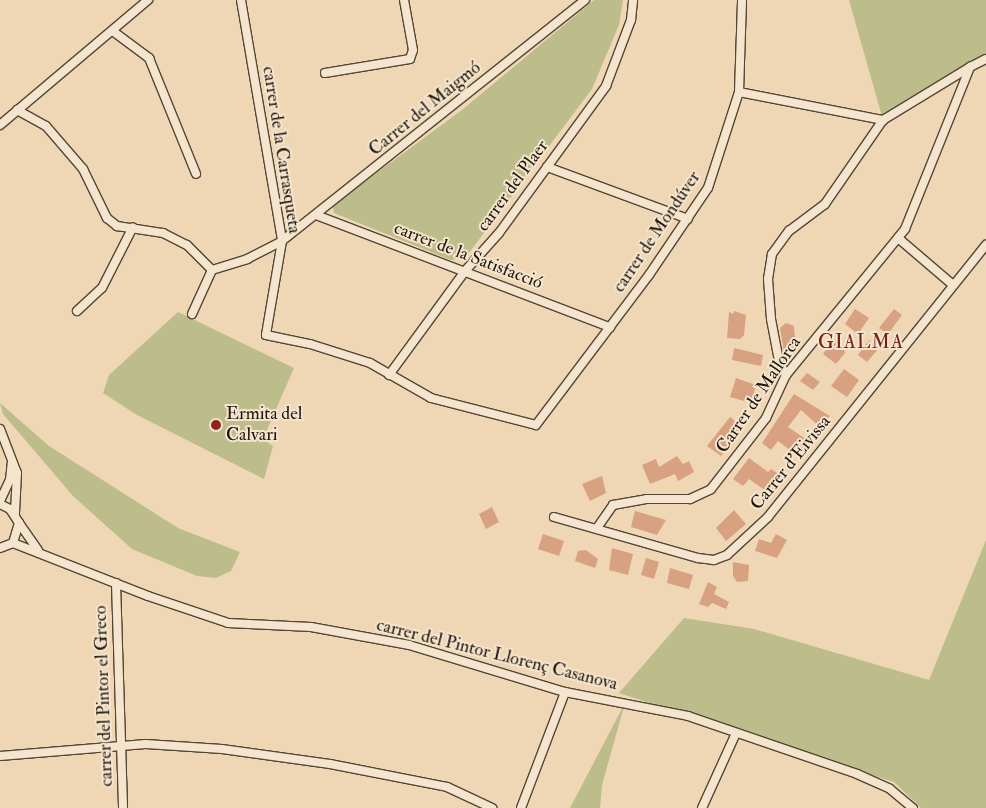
<!DOCTYPE html>
<html>
<head>
<meta charset="utf-8">
<style>
	body { margin:0 }
	#map { position:relative; width:986px; height:808px; overflow:hidden; background:#efd7b5; font-family:"IM FELL Double Pica",serif }
	div>[style] { position:absolute }
	[style*='--x'] { left:calc(var(--x)*1px); top:calc(var(--y)*1px); width:calc(var(--w)*1px); rotate:calc(var(--a)*1deg) }
	.green>* { inset:0; background:#bcbd8b }
	.building>* { inset:0; background:#d8a181 }
	.roads { filter:drop-shadow(1px 0 #534634) drop-shadow(-1px 0 #534634) drop-shadow(0 1px #534634) drop-shadow(0 -1px #534634) }
	.street>* { height:8px; margin:-4px; padding:0 4px; transform-origin:4px; border-radius:4px; background:#f5e5cf }
	.dots>* { width:14px; height:14px; translate:-50% -50%; box-sizing:border-box; border:2px solid #f5e5cf; border-radius:50% }
	span { translate:-50% -50%; white-space:nowrap; text-align:center; line-height:1.15; -webkit-text-stroke:4px #f5e5cf; paint-order:stroke }
	.street-label { font-size:18px; color:#1f1509 }
	.poi-label { font-size:18px; color:#1f1509 }
	.left { translate:0 -50%; text-align:left }
	.neighbourhood-label { font-size:19px; color:#7a1f14; letter-spacing:1px }
</style>
</head>
<body>
<div id="map">
	<div class="green">
		<div style="clip-path:polygon(594px 0,623px 0,619px 25px,592px 89px,466px 257px,451px 260px,334px 213px,333px 205px,462px 110px)"></div>
		<div style="clip-path:polygon(849px 0,986px 0,986px 59px,883px 120px)"></div>
		<div style="clip-path:polygon(178px 312px,294px 368px,263px 439px,273px 446px,264px 479px,137px 415px,103px 393px,109px 375px)"></div>
		<div style="clip-path:polygon(0 403px,49px 446px,178px 528px,240px 552px,231px 571px,216px 578px,197px 576px,132px 549px,73px 496px,3px 414px)"></div>
		<div style="clip-path:polygon(986px 540px,986px 808px,921px 808px,894px 782px,619px 693px,684px 618px,754px 629px,929px 680px)"></div>
		<div style="clip-path:polygon(625px 703px,602px 785px,600px 808px,570px 808px)"></div>
	</div>
	<div class="building">
		<div style="clip-path:polygon(855px 309px,869px 318px,858px 334px,845px 324px)"></div>
		<div style="clip-path:polygon(894px 309px,902px 315px,888px 334px,879px 328px)"></div>
		<div style="clip-path:polygon(734px 311px,746px 315px,744px 335px,740px 339px,727px 338px,729px 312px,733px 314px)"></div>
		<div style="clip-path:polygon(786px 323px,794px 326px,796px 351px,784px 353px,780px 328px)"></div>
		<div style="clip-path:polygon(834px 339px,843px 346px,845px 353px,836px 364px,823px 354px)"></div>
		<div style="clip-path:polygon(869px 340px,879px 348px,867px 362px,858px 355px)"></div>
		<div style="clip-path:polygon(734px 348px,763px 355px,761px 366px,732px 360px)"></div>
		<div style="clip-path:polygon(844px 369px,859px 380px,847px 397px,831px 386px)"></div>
		<div style="clip-path:polygon(807px 373px,820px 382px,813px 390px,800px 381px)"></div>
		<div style="clip-path:polygon(736px 378px,756px 385px,751px 403px,730px 397px)"></div>
		<div style="clip-path:polygon(794px 394px,830px 416px,821px 428px,801px 410px,788px 427px,810px 442px,799px 457px,778px 441px,771px 450px,762px 443px)"></div>
		<div style="clip-path:polygon(730px 417px,743px 427px,721px 456px,707px 446px)"></div>
		<div style="clip-path:polygon(677px 456px,683px 464px,689px 461px,694px 472px,678px 481px,675px 474px,650px 484px,642px 465px,656px 459px,659px 467px)"></div>
		<div style="clip-path:polygon(749px 458px,768px 472px,771px 469px,782px 476px,769px 493px,749px 479px,743px 486px,733px 479px)"></div>
		<div style="clip-path:polygon(602px 476px,606px 493px,590px 501px,582px 484px)"></div>
		<div style="clip-path:polygon(492px 507px,499px 522px,486px 529px,479px 514px)"></div>
		<div style="clip-path:polygon(734px 510px,746px 524px,726px 541px,716px 528px)"></div>
		<div style="clip-path:polygon(635px 511px,666px 520px,657px 535px,631px 527px)"></div>
		<div style="clip-path:polygon(543px 534px,564px 541px,559px 556px,538px 549px)"></div>
		<div style="clip-path:polygon(776px 534px,787px 540px,777px 558px,755px 551px,759px 539px,771px 543px)"></div>
		<div style="clip-path:polygon(612px 548px,633px 554px,628px 575px,609px 570px)"></div>
		<div style="clip-path:polygon(586px 550px,598px 559px,595px 568px,575px 561px,578px 551px)"></div>
		<div style="clip-path:polygon(646px 558px,659px 562px,654px 579px,641px 575px)"></div>
		<div style="clip-path:polygon(733px 562px,749px 565px,748px 581px,737px 582px,733px 576px)"></div>
		<div style="clip-path:polygon(670px 568px,693px 575px,689px 589px,667px 583px)"></div>
		<div style="clip-path:polygon(708px 582px,717px 587px,714px 594px,729px 602px,726px 609px,712px 603px,708px 607px,699px 604px)"></div>
	</div>
	<div class="roads">
		<div class="street">
			<div style="--x:241;--y:0;--w:244;--a:80.3"></div>
			<div style="--x:282;--y:241;--w:95;--a:99.7"></div>
			<div style="--x:266;--y:335;--w:45;--a:11.6"></div>
			<div style="--x:310;--y:344;--w:63;--a:17.6"></div>
			<div style="--x:370;--y:363;--w:70;--a:29.8"></div>
			<div style="--x:431;--y:398;--w:108;--a:14.4"></div>
			<div style="--x:536;--y:425;--w:188;--a:-53"></div>
			<div style="--x:649;--y:275;--w:105;--a:-55.9"></div>
			<div style="--x:708;--y:188;--w:101;--a:-72.1"></div>
			<div style="--x:739;--y:92;--w:92;--a:-88.1"></div>
			<div style="--x:114;--y:32;--w:44;--a:36.6"></div>
			<div style="--x:149;--y:58;--w:125;--a:67.9"></div>
			<div style="--x:325;--y:73;--w:86;--a:-9.4"></div>
			<div style="--x:410;--y:59;--w:9;--a:-72"></div>
			<div style="--x:413;--y:50;--w:51;--a:-100.2"></div>
			<div style="--x:739;--y:92;--w:147;--a:11"></div>
			<div style="--x:17;--y:110;--w:33;--a:29"></div>
			<div style="--x:46;--y:126;--w:57;--a:49.3"></div>
			<div style="--x:83;--y:169;--w:55;--a:63.9"></div>
			<div style="--x:107;--y:218;--w:13;--a:39"></div>
			<div style="--x:117;--y:226;--w:47;--a:8.7"></div>
			<div style="--x:163;--y:233;--w:27;--a:27"></div>
			<div style="--x:187;--y:245;--w:35;--a:45"></div>
			<div style="--x:212;--y:270;--w:37;--a:-17"></div>
			<div style="--x:247;--y:259;--w:39;--a:-27"></div>
			<div style="--x:282;--y:241;--w:387;--a:-38.5"></div>
			<div style="--x:0;--y:125;--w:194;--a:-40.2"></div>
			<div style="--x:547;--y:167;--w:150;--a:20.2"></div>
			<div style="--x:316;--y:215;--w:315;--a:20.9"></div>
			<div style="--x:898;--y:238;--w:72;--a:40.5"></div>
			<div style="--x:77;--y:311;--w:34;--a:-43"></div>
			<div style="--x:102;--y:288;--w:68;--a:-63.1"></div>
			<div style="--x:192;--y:314;--w:48;--a:-65.6"></div>
			<div style="--x:389;--y:375;--w:129;--a:-53.8"></div>
			<div style="--x:465;--y:271;--w:51;--a:-48.2"></div>
			<div style="--x:499;--y:233;--w:182;--a:-53.9"></div>
			<div style="--x:606;--y:86;--w:71;--a:-69.3"></div>
			<div style="--x:631;--y:20;--w:20;--a:-84"></div>
			<div style="--x:786;--y:375;--w:16;--a:-117"></div>
			<div style="--x:779;--y:361;--w:43;--a:-100.8"></div>
			<div style="--x:771;--y:319;--w:40;--a:-94.3"></div>
			<div style="--x:768;--y:279;--w:25;--a:-81"></div>
			<div style="--x:772;--y:254;--w:29;--a:-54"></div>
			<div style="--x:789;--y:231;--w:45;--a:-36.9"></div>
			<div style="--x:825;--y:204;--w:102;--a:-55.4"></div>
			<div style="--x:883;--y:120;--w:102;--a:-31.3"></div>
			<div style="--x:0;--y:429;--w:47;--a:68.9"></div>
			<div style="--x:17;--y:473;--w:40;--a:92.9"></div>
			<div style="--x:0;--y:501;--w:23;--a:-65"></div>
			<div style="--x:10;--y:480;--w:18;--a:-84"></div>
			<div style="--x:0;--y:504;--w:11;--a:27"></div>
			<div style="--x:10;--y:509;--w:17;--a:57"></div>
			<div style="--x:19;--y:523;--w:21;--a:107"></div>
			<div style="--x:13;--y:543;--w:14;--a:159"></div>
			<div style="--x:554;--y:517;--w:150;--a:15.9"></div>
			<div style="--x:698;--y:558;--w:16;--a:7"></div>
			<div style="--x:714;--y:560;--w:14;--a:-21"></div>
			<div style="--x:727;--y:555;--w:56;--a:-42.8"></div>
			<div style="--x:768;--y:517;--w:349;--a:-51.3"></div>
			<div style="--x:19;--y:523;--w:33;--a:55"></div>
			<div style="--x:597;--y:528;--w:28;--a:-55"></div>
			<div style="--x:613;--y:505;--w:35;--a:-10"></div>
			<div style="--x:647;--y:499;--w:43;--a:0"></div>
			<div style="--x:690;--y:499;--w:23;--a:-25"></div>
			<div style="--x:711;--y:489;--w:90;--a:-52.2"></div>
			<div style="--x:766;--y:418;--w:47;--a:-65.1"></div>
			<div style="--x:786;--y:375;--w:188;--a:-50.8"></div>
			<div style="--x:905;--y:229;--w:175;--a:-68.1"></div>
			<div style="--x:970;--y:67;--w:18;--a:-27"></div>
			<div style="--x:13;--y:543;--w:145;--a:21.4"></div>
			<div style="--x:148;--y:596;--w:84;--a:18.6"></div>
			<div style="--x:228;--y:623;--w:83;--a:2.8"></div>
			<div style="--x:311;--y:627;--w:100;--a:10.4"></div>
			<div style="--x:409;--y:645;--w:163;--a:16.8"></div>
			<div style="--x:565;--y:692;--w:125;--a:11"></div>
			<div style="--x:688;--y:716;--w:179;--a:18.9"></div>
			<div style="--x:857;--y:774;--w:36;--a:24"></div>
			<div style="--x:890;--y:789;--w:30;--a:40"></div>
			<div style="--x:116;--y:583;--w:225;--a:88.2"></div>
			<div style="--x:0;--y:756;--w:146;--a:-4.7"></div>
			<div style="--x:146;--y:744;--w:76;--a:3.8"></div>
			<div style="--x:222;--y:749;--w:109;--a:7.9"></div>
			<div style="--x:330;--y:764;--w:119;--a:11.1"></div>
			<div style="--x:447;--y:787;--w:50;--a:25"></div>
			<div style="--x:521;--y:808;--w:124;--a:-69.2"></div>
			<div style="--x:702;--y:808;--w:82;--a:-65.6"></div>
		</div>
	</div>
	<div class="dots">
		<div style="left:216px;top:425px;background:#8f2418"></div>
	</div>
	<div class="street-label">
		<span style="left:425px;top:109px;rotate:-39deg">Carrer del Maigmó</span>
		<span style="left:281px;top:150px;rotate:81deg">carrer de la Carrasqueta</span>
		<span style="left:513px;top:186px;rotate:-54deg">carrer del Plaer</span>
		<span style="left:657px;top:232px;rotate:-56deg">carrer de Mondúver</span>
		<span style="left:468px;top:256px;rotate:21deg">carrer de la Satisfacció</span>
		<span style="left:759px;top:395px;rotate:-56deg">Carrer de Mallorca</span>
		<span style="left:791px;top:463px;rotate:-51deg">Carrer d'Eivissa</span>
		<span style="left:497px;top:655px;rotate:14deg">carrer del Pintor Llorenç Casanova</span>
		<span style="left:104px;top:696px;rotate:-92deg">carrer del Pintor el Greco</span>
	</div>
	<div class="poi-label">
		<span class="left" style="left:226px;top:425px">Ermita del<br>Calvari</span>
	</div>
	<div class="neighbourhood-label">
		<span style="left:861px;top:343px">GIALMA</span>
	</div>
</div>
</body>
</html>
